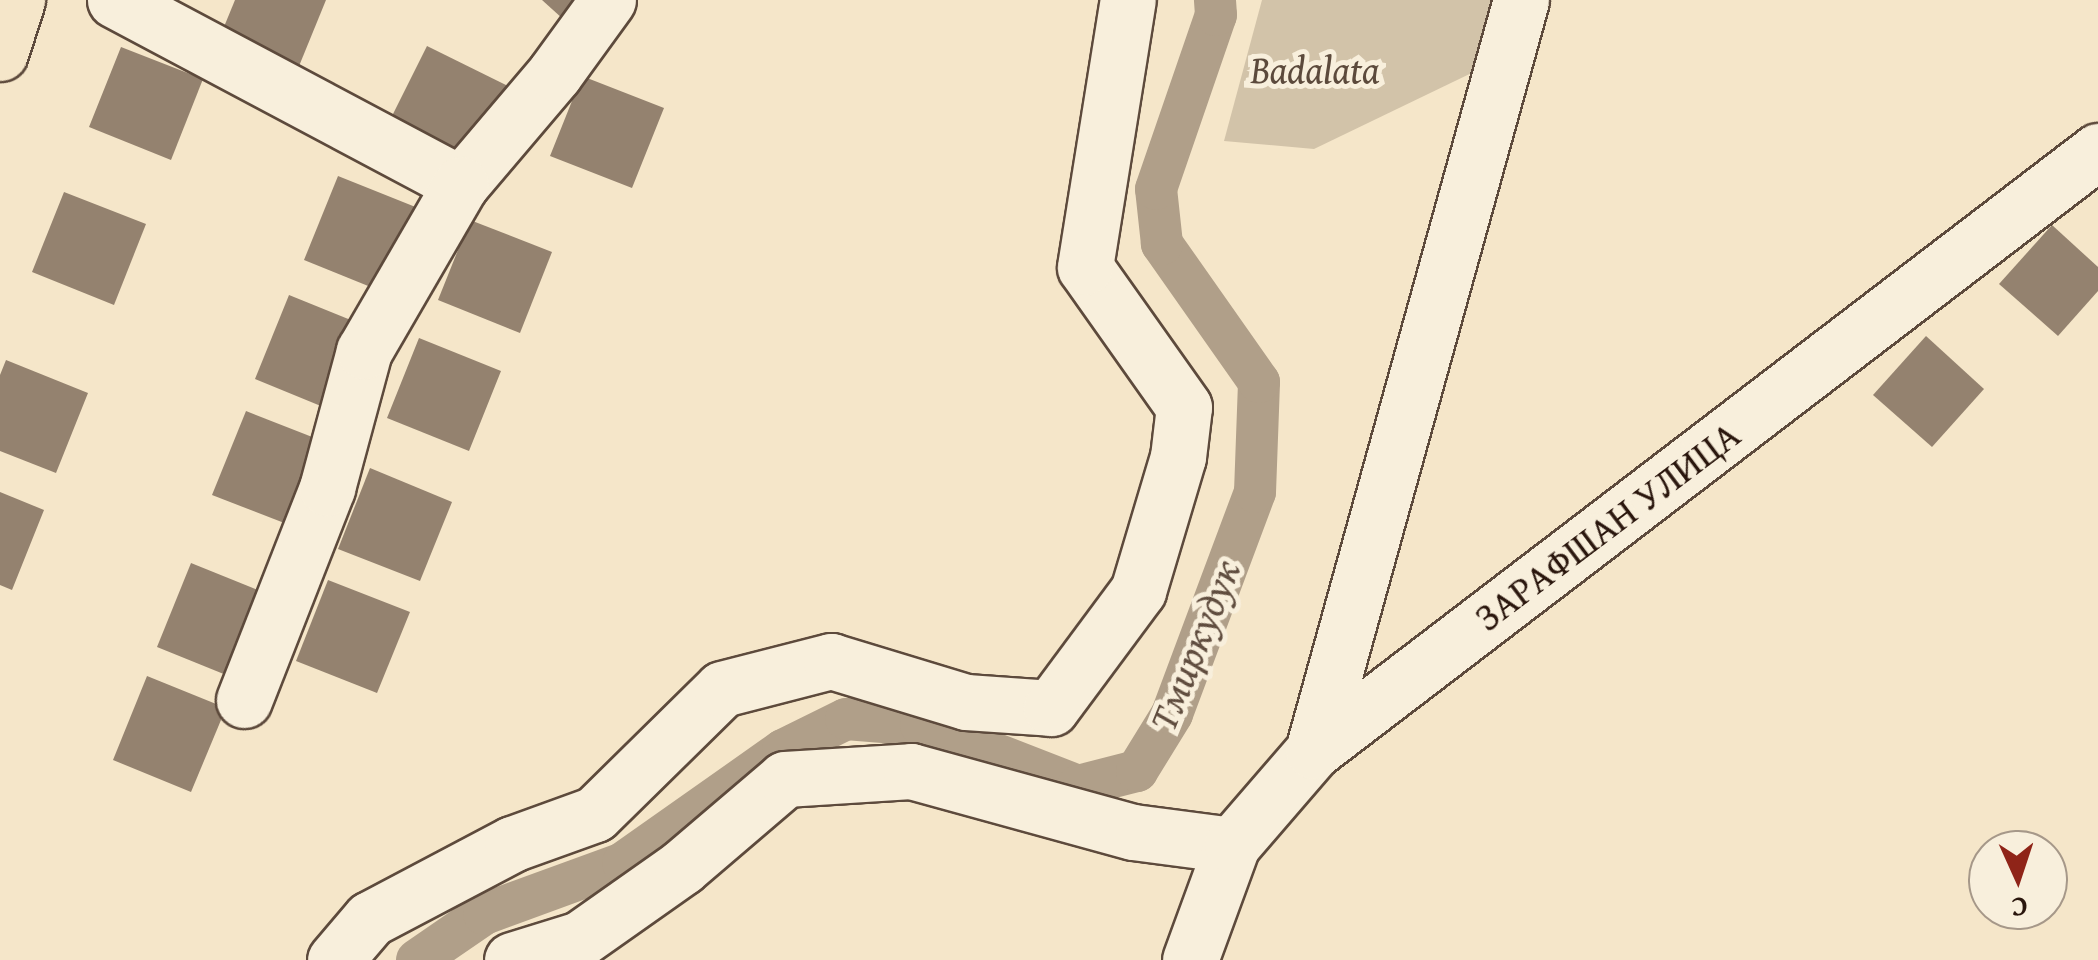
<!DOCTYPE html>
<html>
<head>
<meta charset="utf-8">
<style>
	body { margin:0 }
	#map { position:relative; width:2098px; height:960px; overflow:hidden; background:#f5e6c9; font-family:"Gentium Book Plus",serif }
	div>[style] { position:absolute }
	[style*='--x'] { left:calc(var(--x)*1px); top:calc(var(--y)*1px); width:calc(var(--w)*1px); rotate:calc(var(--a)*1deg) }
	.green>* { inset:0; background:#d2c3a9 }
	.canal>* { height:42px; margin:-21px; padding:0 21px; transform-origin:21px; border-radius:21px; background:#b09f89 }
	.building>* { inset:0; background:#94826f }
	.roads { filter:drop-shadow(2px 0 #5d4a3c) drop-shadow(-2px 0 #5d4a3c) drop-shadow(0 2px #5d4a3c) drop-shadow(0 -2px #5d4a3c) }
	.minor>* { height:55px; margin:-27.5px; padding:0 27.5px; transform-origin:27.5px; border-radius:27.5px; background:#f8efdc }
	.major>* { height:55px; margin:-27.5px; padding:0 27.5px; transform-origin:27.5px; border-radius:27.5px; background:#f5e6c9 }
	span { translate:-50% -50%; white-space:nowrap; text-align:center; line-height:1.15; -webkit-text-stroke:10px #f8efdc; paint-order:stroke }
	.park-label { font-size:38px; color:#5c4a3c; font-style:italic }
	.street-label { font-size:38px; color:#2a160d }
	.water-label { font-size:40px; color:#604d3f; font-style:italic }
	.north { position:absolute; left:1968px; top:830px; width:100px; height:100px; box-sizing:border-box; background:#f8efdc; border:2px solid #a69889; border-radius:50%; rotate:177deg; font-size:28px; font-weight:700; line-height:40px; text-align:center; color:#2a160d }
	.north::after { content:''; display:block; margin:auto; width:35px; height:45px; background:#8f2418; clip-path:polygon(50% 0,100% 100%,50% 72%,0 100%) }
</style>
</head>
<body>
<div id="map">
	<div class="green">
		<div style="clip-path:polygon(1262px 0,1551px 0,1482px 68px,1314px 149px,1224px 141px)"></div>
	</div>
	<div class="canal">
		<div style="--x:417;--y:960;--w:81;--a:-34.5"></div>
		<div style="--x:484;--y:914;--w:148;--a:-20.1"></div>
		<div style="--x:623;--y:863;--w:196;--a:-35.2"></div>
		<div style="--x:783;--y:750;--w:70;--a:-26.2"></div>
		<div style="--x:846;--y:719;--w:75;--a:4.6"></div>
		<div style="--x:921;--y:725;--w:168;--a:21.2"></div>
		<div style="--x:1078;--y:786;--w:61;--a:-14.3"></div>
		<div style="--x:1137;--y:771;--w:67;--a:-58.4"></div>
		<div style="--x:1172;--y:714;--w:237;--a:-69.5"></div>
		<div style="--x:1255;--y:492;--w:110;--a:-87.9"></div>
		<div style="--x:1259;--y:382;--w:169;--a:-125.1"></div>
		<div style="--x:1162;--y:244;--w:55;--a:-96.2"></div>
		<div style="--x:1156;--y:189;--w:184;--a:-71"></div>
		<div style="--x:1216;--y:15;--w:15;--a:-94"></div>
	</div>
	<div class="building">
		<div style="clip-path:polygon(235px 0,326px 0,297px 71px,219px 39px)"></div>
		<div style="clip-path:polygon(542px 0,580px 0,563px 19px)"></div>
		<div style="clip-path:polygon(427px 46px,510px 87px,472px 163px,389px 122px)"></div>
		<div style="clip-path:polygon(121px 47px,203px 79px,171px 160px,89px 127px)"></div>
		<div style="clip-path:polygon(582px 76px,664px 108px,632px 188px,550px 156px)"></div>
		<div style="clip-path:polygon(338px 176px,418px 208px,383px 292px,304px 260px)"></div>
		<div style="clip-path:polygon(64px 192px,146px 224px,114px 305px,32px 272px)"></div>
		<div style="clip-path:polygon(470px 220px,552px 252px,520px 333px,438px 300px)"></div>
		<div style="clip-path:polygon(2052px 225px,2098px 267px,2098px 291px,2058px 336px,1999px 284px)"></div>
		<div style="clip-path:polygon(289px 295px,368px 327px,333px 411px,255px 379px)"></div>
		<div style="clip-path:polygon(1926px 336px,1984px 389px,1932px 447px,1873px 395px)"></div>
		<div style="clip-path:polygon(419px 338px,501px 371px,469px 451px,387px 418px)"></div>
		<div style="clip-path:polygon(6px 360px,88px 393px,56px 473px,0 451px,0 375px)"></div>
		<div style="clip-path:polygon(246px 411px,325px 442px,292px 526px,212px 495px)"></div>
		<div style="clip-path:polygon(370px 468px,452px 502px,420px 581px,338px 549px)"></div>
		<div style="clip-path:polygon(0 492px,44px 510px,12px 590px,0 585px)"></div>
		<div style="clip-path:polygon(191px 563px,270px 595px,236px 679px,157px 647px)"></div>
		<div style="clip-path:polygon(328px 580px,410px 612px,377px 693px,296px 661px)"></div>
		<div style="clip-path:polygon(147px 676px,226px 708px,191px 792px,113px 760px)"></div>
	</div>
	<div class="roads">
		<div class="minor">
			<div style="--x:115;--y:0;--w:392;--a:28"></div>
			<div style="--x:461;--y:184;--w:145;--a:-49.7"></div>
			<div style="--x:555;--y:73;--w:90;--a:-54"></div>
			<div style="--x:244;--y:700;--w:228;--a:-68.6"></div>
			<div style="--x:327;--y:488;--w:142;--a:-74.9"></div>
			<div style="--x:364;--y:351;--w:193;--a:-59.9"></div>
			<div style="--x:1313;--y:751;--w:779;--a:-74.52"></div>
			<div style="--x:335;--y:960;--w:54;--a:-49.5"></div>
			<div style="--x:370;--y:919;--w:161;--a:-27.8"></div>
			<div style="--x:512;--y:844;--w:88;--a:-19.9"></div>
			<div style="--x:595;--y:814;--w:178;--a:-44.5"></div>
			<div style="--x:722;--y:689;--w:113;--a:-14.4"></div>
			<div style="--x:831;--y:661;--w:141;--a:16.9"></div>
			<div style="--x:966;--y:702;--w:85;--a:4"></div>
			<div style="--x:1051;--y:708;--w:146;--a:-53.4"></div>
			<div style="--x:1138;--y:591;--w:140;--a:-73.4"></div>
			<div style="--x:1178;--y:457;--w:50;--a:-83.2"></div>
			<div style="--x:1184;--y:407;--w:171;--a:-125.3"></div>
			<div style="--x:1085;--y:267;--w:270;--a:-80.9"></div>
			<div style="--x:512;--y:960;--w:71;--a:-17.2"></div>
			<div style="--x:580;--y:939;--w:125;--a:-35.2"></div>
			<div style="--x:682;--y:867;--w:135;--a:-40.5"></div>
			<div style="--x:785;--y:779;--w:126;--a:-3.6"></div>
			<div style="--x:911;--y:771;--w:230;--a:15.4"></div>
			<div style="--x:1133;--y:832;--w:100;--a:7.5"></div>
			<div style="--x:1190;--y:960;--w:122;--a:-69.9"></div>
			<div style="--x:1232;--y:845;--w:124;--a:-49.2"></div>
			<div style="--x:1313;--y:751;--w:988;--a:-37.39"></div>
		</div>
		<div class="major">
			<div style="--x:0;--y:53;--w:56;--a:-72.2"></div>
		</div>
	</div>
	<div class="park-label">
		<span style="left:1315px;top:70px">Badalata</span>
	</div>
	<div class="street-label">
		<span style="left:1607px;top:526px;rotate:-37deg">ЗАРАФШАН УЛИЦА</span>
	</div>
	<div class="water-label">
		<span style="left:1194px;top:645px;rotate:-68deg">Тмиркудук</span>
	</div>
	<div class="north">С</div>
</div>
</body>
</html>
